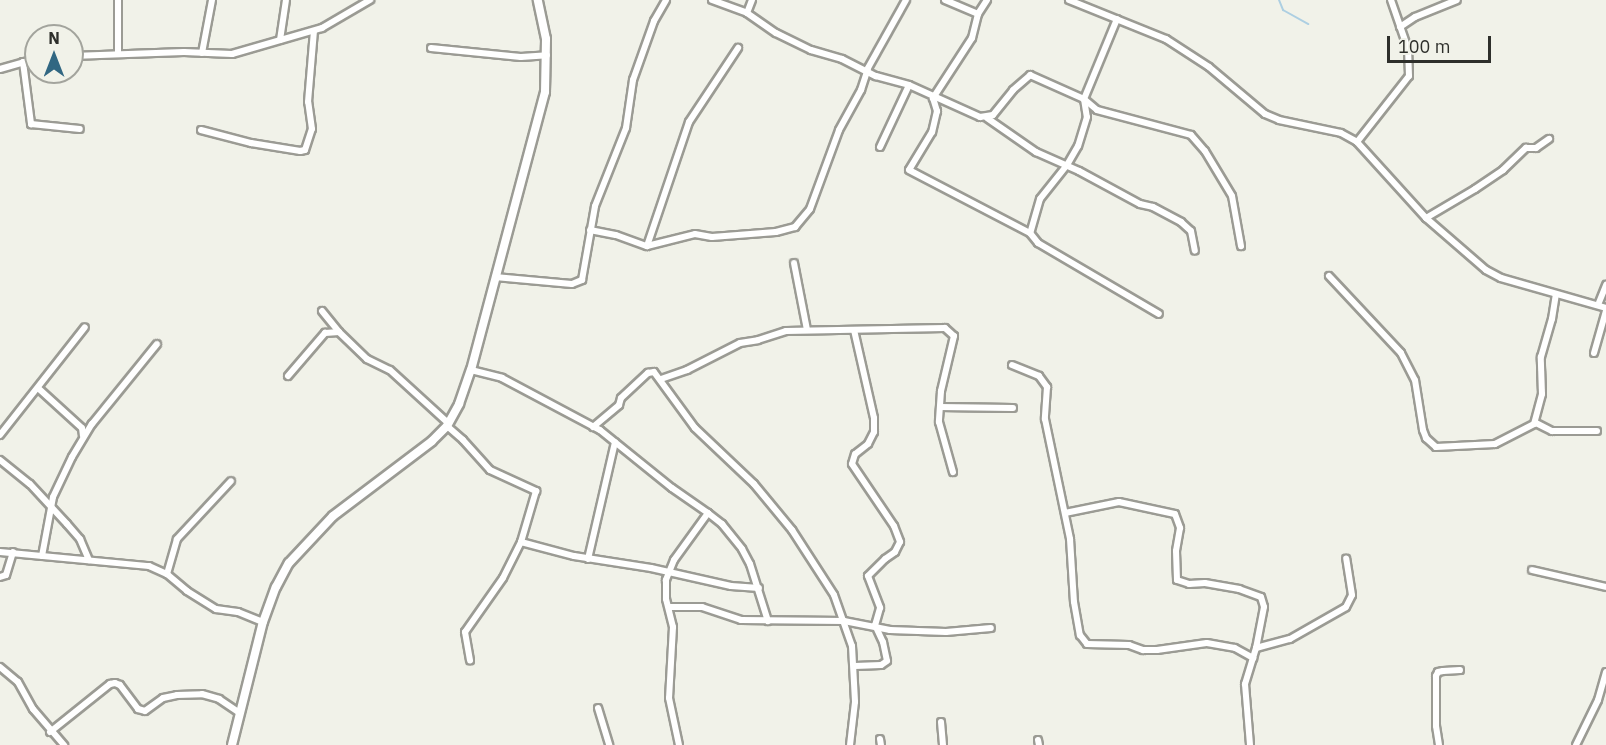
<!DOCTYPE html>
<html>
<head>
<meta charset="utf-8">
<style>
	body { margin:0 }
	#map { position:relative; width:1606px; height:745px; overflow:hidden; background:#f1f2e9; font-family:"IBM Plex Sans",sans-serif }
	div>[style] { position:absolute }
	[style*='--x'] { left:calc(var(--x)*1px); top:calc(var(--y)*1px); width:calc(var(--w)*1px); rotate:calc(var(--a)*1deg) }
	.stream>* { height:2px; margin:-1px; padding:0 1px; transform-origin:1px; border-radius:1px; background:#adcfe2 }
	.roads { filter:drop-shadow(2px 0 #9b9b94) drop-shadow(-2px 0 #9b9b94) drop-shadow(0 2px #9b9b94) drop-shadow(0 -2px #9b9b94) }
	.minor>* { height:6px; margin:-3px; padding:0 3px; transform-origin:3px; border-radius:3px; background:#fff }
	.secondary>* { height:8px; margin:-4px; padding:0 4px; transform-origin:4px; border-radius:4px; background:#fff }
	span { translate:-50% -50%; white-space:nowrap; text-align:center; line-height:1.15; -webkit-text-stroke:6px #f1f2e9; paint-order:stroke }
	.north { position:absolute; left:24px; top:24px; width:60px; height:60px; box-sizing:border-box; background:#f1f2e9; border:2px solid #a3a49d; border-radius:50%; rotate:0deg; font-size:16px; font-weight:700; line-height:24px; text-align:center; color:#2e2f2b }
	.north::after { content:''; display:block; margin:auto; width:21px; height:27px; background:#316782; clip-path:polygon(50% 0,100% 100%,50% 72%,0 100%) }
	.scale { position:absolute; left:1387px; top:36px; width:104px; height:27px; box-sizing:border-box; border:3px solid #2e2f2b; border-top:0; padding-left:8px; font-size:18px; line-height:21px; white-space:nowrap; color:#2e2f2b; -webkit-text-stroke:4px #f1f2e9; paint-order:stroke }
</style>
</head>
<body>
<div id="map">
	<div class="stream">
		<div style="--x:1279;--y:0;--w:11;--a:68"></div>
		<div style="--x:1283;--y:10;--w:29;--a:29"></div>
	</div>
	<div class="roads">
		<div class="minor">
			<div style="--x:118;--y:0;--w:54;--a:90"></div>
			<div style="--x:712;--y:0;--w:37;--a:20"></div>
			<div style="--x:747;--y:13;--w:35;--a:35"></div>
			<div style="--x:776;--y:33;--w:39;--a:26"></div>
			<div style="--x:811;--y:50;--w:32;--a:16"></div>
			<div style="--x:842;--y:59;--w:38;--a:27"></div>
			<div style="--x:876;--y:76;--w:34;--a:15"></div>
			<div style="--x:909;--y:85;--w:78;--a:24.3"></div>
			<div style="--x:980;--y:117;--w:13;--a:-9"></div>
			<div style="--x:993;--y:115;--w:32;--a:-51"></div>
			<div style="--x:1013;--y:90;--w:23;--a:-41"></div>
			<div style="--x:1030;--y:75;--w:59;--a:24"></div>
			<div style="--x:1084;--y:99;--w:17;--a:40"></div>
			<div style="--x:1097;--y:110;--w:97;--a:14.9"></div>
			<div style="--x:1191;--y:135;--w:21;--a:49"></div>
			<div style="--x:1205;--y:151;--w:52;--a:59"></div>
			<div style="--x:1232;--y:196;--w:51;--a:79.8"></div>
			<div style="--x:945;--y:0;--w:36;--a:23"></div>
			<div style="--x:987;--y:0;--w:17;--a:123"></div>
			<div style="--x:978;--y:14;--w:25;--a:104"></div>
			<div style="--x:972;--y:38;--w:72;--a:123"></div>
			<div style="--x:933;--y:98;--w:14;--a:73"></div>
			<div style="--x:937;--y:111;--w:22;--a:103"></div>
			<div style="--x:932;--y:132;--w:44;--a:121.2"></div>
			<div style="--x:909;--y:170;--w:136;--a:27.5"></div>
			<div style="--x:1069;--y:0;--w:105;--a:21.9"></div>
			<div style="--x:1166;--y:39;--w:51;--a:33.1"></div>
			<div style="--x:1209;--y:67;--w:73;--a:40"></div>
			<div style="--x:1265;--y:114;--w:15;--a:23"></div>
			<div style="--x:1279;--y:120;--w:63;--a:11.8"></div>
			<div style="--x:1341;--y:133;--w:18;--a:29"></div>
			<div style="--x:1357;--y:142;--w:103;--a:47.8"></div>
			<div style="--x:1426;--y:218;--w:79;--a:40.9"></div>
			<div style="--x:1486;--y:270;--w:17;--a:28"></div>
			<div style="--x:1501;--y:278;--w:109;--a:15.9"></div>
			<div style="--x:747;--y:13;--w:14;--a:-69"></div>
			<div style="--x:1117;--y:19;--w:87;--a:112.4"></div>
			<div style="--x:1084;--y:99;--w:18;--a:81"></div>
			<div style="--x:1087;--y:117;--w:30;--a:107"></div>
			<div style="--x:1078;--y:146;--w:22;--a:120"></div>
			<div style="--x:1067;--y:165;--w:43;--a:128.5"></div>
			<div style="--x:1040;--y:199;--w:35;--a:106"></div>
			<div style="--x:1030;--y:233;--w:13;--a:51"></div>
			<div style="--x:1038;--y:243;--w:140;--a:30.4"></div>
			<div style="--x:1400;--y:27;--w:18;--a:-34"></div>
			<div style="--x:1415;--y:17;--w:45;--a:-22"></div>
			<div style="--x:280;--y:40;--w:40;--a:-81.5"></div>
			<div style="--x:431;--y:48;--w:90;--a:5.7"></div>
			<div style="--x:521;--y:57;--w:26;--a:-4"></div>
			<div style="--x:202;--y:53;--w:54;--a:-79.3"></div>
			<div style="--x:72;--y:56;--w:112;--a:-2"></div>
			<div style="--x:184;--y:52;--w:48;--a:2.4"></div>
			<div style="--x:232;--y:54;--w:94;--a:-16.1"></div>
			<div style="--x:322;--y:28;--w:56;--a:-30.3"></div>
			<div style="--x:23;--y:62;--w:63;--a:82.6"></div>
			<div style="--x:31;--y:124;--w:49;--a:5.8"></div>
			<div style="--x:0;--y:69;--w:37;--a:-16"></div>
			<div style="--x:987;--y:118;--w:60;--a:34.8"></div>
			<div style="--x:1036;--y:152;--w:47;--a:23.8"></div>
			<div style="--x:1079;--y:171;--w:69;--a:28.4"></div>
			<div style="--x:1140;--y:204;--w:13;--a:13"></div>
			<div style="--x:1153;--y:207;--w:32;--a:28"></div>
			<div style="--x:1181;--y:222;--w:13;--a:42"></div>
			<div style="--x:1191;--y:231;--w:20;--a:79"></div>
			<div style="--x:201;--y:130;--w:52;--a:14.6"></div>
			<div style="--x:251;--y:143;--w:50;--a:9.3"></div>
			<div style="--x:300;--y:151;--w:5;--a:-11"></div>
			<div style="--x:305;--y:150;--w:22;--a:-72"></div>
			<div style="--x:312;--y:129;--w:27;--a:-98"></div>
			<div style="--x:308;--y:102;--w:71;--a:-85.2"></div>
			<div style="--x:1357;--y:142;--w:84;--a:-51.8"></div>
			<div style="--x:1409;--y:76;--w:27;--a:-92"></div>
			<div style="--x:1408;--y:49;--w:52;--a:-109.1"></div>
			<div style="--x:880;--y:147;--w:68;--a:-64.9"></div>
			<div style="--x:1426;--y:218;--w:57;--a:-30.6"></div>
			<div style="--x:1475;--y:189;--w:34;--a:-34"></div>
			<div style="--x:1503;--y:170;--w:32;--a:-44"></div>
			<div style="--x:1526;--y:148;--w:10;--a:0"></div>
			<div style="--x:1536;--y:148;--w:16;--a:-35"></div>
			<div style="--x:590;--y:230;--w:26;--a:11"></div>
			<div style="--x:616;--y:235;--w:33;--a:20"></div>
			<div style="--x:647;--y:246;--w:131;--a:-71.3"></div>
			<div style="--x:689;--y:122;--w:89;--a:-56.5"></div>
			<div style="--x:647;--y:246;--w:49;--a:-14"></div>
			<div style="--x:695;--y:234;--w:17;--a:10"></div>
			<div style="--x:712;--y:237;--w:64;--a:-4.5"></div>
			<div style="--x:776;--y:232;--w:20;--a:-15"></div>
			<div style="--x:795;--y:227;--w:23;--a:-50"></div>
			<div style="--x:810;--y:209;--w:84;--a:-69.8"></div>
			<div style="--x:839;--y:130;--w:46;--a:-61.2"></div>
			<div style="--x:861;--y:90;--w:23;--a:-72"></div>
			<div style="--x:868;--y:68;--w:78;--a:-60.8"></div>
			<div style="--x:794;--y:263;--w:68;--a:79"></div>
			<div style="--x:1329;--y:276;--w:105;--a:46.9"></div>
			<div style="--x:1401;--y:353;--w:30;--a:63"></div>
			<div style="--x:1415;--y:380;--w:51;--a:80.9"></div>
			<div style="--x:1423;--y:430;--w:9;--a:69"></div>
			<div style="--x:1426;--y:438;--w:13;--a:42"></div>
			<div style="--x:1436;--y:447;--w:59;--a:-2.9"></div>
			<div style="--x:1495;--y:444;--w:46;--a:-27.1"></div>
			<div style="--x:1536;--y:423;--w:18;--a:27"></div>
			<div style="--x:1552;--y:431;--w:45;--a:0"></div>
			<div style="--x:495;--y:277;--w:77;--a:5.2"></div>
			<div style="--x:572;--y:284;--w:11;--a:-22"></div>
			<div style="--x:582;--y:280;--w:75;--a:-80"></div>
			<div style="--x:595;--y:206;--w:84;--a:-68.3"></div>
			<div style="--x:626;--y:128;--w:49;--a:-81.7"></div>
			<div style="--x:633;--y:80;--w:63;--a:-70.4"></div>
			<div style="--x:654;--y:21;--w:24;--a:-60"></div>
			<div style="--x:1598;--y:305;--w:22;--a:-68"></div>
			<div style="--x:322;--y:311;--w:27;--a:51"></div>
			<div style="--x:339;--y:332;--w:39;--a:44"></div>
			<div style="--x:367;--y:359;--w:25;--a:26"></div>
			<div style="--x:390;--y:370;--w:79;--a:42.4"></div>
			<div style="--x:854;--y:330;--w:90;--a:77.2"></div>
			<div style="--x:874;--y:418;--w:14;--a:90"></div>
			<div style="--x:874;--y:432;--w:13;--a:117"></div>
			<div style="--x:868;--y:444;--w:16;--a:142"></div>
			<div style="--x:855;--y:454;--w:10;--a:107"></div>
			<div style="--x:852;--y:464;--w:75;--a:55.9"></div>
			<div style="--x:894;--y:526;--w:17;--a:69"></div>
			<div style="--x:900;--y:542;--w:11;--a:117"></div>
			<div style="--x:895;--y:552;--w:12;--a:145"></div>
			<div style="--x:885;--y:559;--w:24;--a:135"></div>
			<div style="--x:868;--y:576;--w:34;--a:69"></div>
			<div style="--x:880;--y:608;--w:18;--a:106"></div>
			<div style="--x:875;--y:625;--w:19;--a:65"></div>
			<div style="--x:883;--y:642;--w:19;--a:78"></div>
			<div style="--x:887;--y:661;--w:7;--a:146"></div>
			<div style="--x:881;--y:665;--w:26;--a:178"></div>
			<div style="--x:1594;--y:353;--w:44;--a:-74.1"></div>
			<div style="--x:1012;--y:365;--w:29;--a:22"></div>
			<div style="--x:1039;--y:376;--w:14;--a:54"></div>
			<div style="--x:1047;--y:387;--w:32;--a:94"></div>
			<div style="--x:1045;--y:419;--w:123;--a:78.2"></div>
			<div style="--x:1070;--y:539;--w:63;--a:86.4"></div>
			<div style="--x:1074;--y:602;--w:34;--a:80"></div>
			<div style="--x:1080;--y:635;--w:11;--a:52"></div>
			<div style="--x:1087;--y:644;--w:42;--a:1.4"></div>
			<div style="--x:1129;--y:645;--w:15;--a:20"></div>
			<div style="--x:1143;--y:650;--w:14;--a:0"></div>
			<div style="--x:1157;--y:650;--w:50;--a:-8"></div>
			<div style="--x:1207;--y:643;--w:28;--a:10"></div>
			<div style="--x:1235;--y:648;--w:21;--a:29"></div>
			<div style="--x:471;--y:370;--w:32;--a:14"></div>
			<div style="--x:502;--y:378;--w:111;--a:28"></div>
			<div style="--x:600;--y:430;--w:92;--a:38.9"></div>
			<div style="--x:672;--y:488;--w:44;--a:34.8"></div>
			<div style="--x:708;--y:513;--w:58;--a:125.9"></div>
			<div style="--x:674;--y:560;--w:22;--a:112"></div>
			<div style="--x:666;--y:580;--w:19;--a:90"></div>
			<div style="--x:666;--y:599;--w:29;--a:76"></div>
			<div style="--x:673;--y:627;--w:71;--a:93.2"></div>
			<div style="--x:669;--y:698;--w:48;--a:78"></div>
			<div style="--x:288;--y:376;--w:57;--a:-49.3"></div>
			<div style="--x:325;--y:333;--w:14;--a:-4"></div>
			<div style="--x:661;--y:379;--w:28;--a:-19"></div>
			<div style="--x:687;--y:370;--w:59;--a:-27"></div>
			<div style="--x:740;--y:343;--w:18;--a:-9"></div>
			<div style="--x:758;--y:340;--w:29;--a:-18"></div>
			<div style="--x:786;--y:331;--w:159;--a:-1.1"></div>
			<div style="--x:945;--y:328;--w:12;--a:42"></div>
			<div style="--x:954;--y:336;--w:57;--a:103.3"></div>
			<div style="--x:941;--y:391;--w:31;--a:94"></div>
			<div style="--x:939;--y:422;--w:52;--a:74.4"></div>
			<div style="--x:38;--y:388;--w:59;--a:42.3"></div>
			<div style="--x:82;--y:428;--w:8;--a:83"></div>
			<div style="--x:940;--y:407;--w:73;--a:0.8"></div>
			<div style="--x:1534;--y:424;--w:31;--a:-75"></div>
			<div style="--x:1542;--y:394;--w:37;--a:-92"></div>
			<div style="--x:1541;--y:357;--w:40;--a:-74"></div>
			<div style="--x:1552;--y:319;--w:24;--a:-81"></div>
			<div style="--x:447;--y:426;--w:21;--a:41"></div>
			<div style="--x:463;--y:440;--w:40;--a:48"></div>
			<div style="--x:490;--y:470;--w:51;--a:24.5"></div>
			<div style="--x:536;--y:491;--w:53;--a:106.4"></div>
			<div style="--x:521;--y:542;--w:40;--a:116.6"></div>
			<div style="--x:503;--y:578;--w:66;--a:125.1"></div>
			<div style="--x:465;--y:632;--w:29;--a:80"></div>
			<div style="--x:593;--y:427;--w:34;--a:-40"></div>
			<div style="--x:619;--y:405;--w:7;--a:-74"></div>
			<div style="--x:621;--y:398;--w:37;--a:-43"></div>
			<div style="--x:648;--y:373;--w:6;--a:-9"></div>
			<div style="--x:654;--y:372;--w:69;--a:53.8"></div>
			<div style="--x:695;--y:428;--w:81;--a:43.5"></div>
			<div style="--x:754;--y:484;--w:60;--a:50.4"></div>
			<div style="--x:792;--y:530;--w:77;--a:57.1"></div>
			<div style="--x:834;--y:595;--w:54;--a:70.6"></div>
			<div style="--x:852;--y:646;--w:56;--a:86.9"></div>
			<div style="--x:855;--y:702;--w:43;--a:96.6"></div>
			<div style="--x:0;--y:435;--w:137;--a:-51.8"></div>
			<div style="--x:0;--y:460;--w:38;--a:39"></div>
			<div style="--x:30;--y:484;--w:54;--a:47.2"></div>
			<div style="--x:67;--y:524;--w:20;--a:49"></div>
			<div style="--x:80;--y:539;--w:23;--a:67"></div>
			<div style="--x:708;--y:513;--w:18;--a:38"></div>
			<div style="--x:722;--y:524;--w:32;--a:51"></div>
			<div style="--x:742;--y:549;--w:17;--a:62"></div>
			<div style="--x:750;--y:564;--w:60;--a:72.5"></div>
			<div style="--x:1065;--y:513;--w:55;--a:-11.5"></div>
			<div style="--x:1119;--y:502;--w:57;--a:12.1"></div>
			<div style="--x:1175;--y:514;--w:15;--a:70"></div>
			<div style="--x:1180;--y:528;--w:23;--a:100"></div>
			<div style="--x:1176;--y:551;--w:29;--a:88"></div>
			<div style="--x:1177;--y:580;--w:13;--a:18"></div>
			<div style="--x:1189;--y:584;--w:16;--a:-4"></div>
			<div style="--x:1205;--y:583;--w:35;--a:10"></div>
			<div style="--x:1239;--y:589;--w:23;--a:20"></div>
			<div style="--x:1261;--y:597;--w:10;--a:73"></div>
			<div style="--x:1264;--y:607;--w:42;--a:101"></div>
			<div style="--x:1256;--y:648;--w:38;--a:107"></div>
			<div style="--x:1245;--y:684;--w:61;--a:85.3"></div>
			<div style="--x:521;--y:542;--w:55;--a:14.8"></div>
			<div style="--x:574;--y:556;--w:78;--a:8.9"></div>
			<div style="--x:651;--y:568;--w:82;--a:12.7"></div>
			<div style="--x:731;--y:586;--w:28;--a:4"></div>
			<div style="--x:0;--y:552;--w:150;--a:5.4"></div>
			<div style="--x:149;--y:566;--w:20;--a:24"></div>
			<div style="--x:167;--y:574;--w:26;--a:40"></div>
			<div style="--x:187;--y:591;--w:34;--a:32"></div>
			<div style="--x:216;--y:609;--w:22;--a:8"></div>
			<div style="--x:238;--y:612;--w:27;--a:22"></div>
			<div style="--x:42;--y:556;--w:60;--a:-79.4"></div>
			<div style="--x:53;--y:497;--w:44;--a:-64.6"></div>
			<div style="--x:72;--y:457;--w:39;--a:-59"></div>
			<div style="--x:92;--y:424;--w:103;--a:-50.9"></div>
			<div style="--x:588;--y:559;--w:120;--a:-77"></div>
			<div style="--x:1532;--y:570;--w:76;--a:12.9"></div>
			<div style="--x:167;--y:574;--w:36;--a:-74"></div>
			<div style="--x:177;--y:539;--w:79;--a:-47"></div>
			<div style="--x:0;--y:577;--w:6;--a:-18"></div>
			<div style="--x:6;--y:575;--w:24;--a:-73"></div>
			<div style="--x:669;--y:607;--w:33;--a:0"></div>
			<div style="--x:702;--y:607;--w:41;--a:18.4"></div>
			<div style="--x:741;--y:620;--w:103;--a:0.6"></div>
			<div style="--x:844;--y:621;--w:47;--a:11.1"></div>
			<div style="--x:890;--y:630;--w:56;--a:2"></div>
			<div style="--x:946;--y:632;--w:45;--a:-5.1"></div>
			<div style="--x:1256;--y:648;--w:35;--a:-15"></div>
			<div style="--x:1290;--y:639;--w:64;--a:-29.7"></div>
			<div style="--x:1346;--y:607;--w:13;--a:-63"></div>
			<div style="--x:1352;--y:595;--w:37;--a:-99"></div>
			<div style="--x:0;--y:667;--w:23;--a:40"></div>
			<div style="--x:18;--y:682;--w:31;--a:61"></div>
			<div style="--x:33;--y:709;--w:48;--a:49.3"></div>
			<div style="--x:598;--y:708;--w:39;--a:73"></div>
			<div style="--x:941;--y:722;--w:23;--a:85"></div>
			<div style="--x:50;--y:732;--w:77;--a:-38.7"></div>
			<div style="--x:110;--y:684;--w:5;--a:-11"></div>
			<div style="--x:115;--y:683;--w:5;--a:22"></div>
			<div style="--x:120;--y:685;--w:30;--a:53"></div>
			<div style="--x:138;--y:709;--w:7;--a:16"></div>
			<div style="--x:145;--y:711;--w:22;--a:-36"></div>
			<div style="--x:163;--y:698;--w:14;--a:-12"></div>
			<div style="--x:177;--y:695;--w:25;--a:-2"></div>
			<div style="--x:202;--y:694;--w:18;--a:16"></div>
			<div style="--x:219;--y:699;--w:25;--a:34"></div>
			<div style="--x:880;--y:739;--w:6;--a:81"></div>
			<div style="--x:1038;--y:740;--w:5;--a:79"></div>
			<div style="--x:1439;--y:745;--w:19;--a:-99"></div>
			<div style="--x:1436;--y:726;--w:50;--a:-90"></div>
			<div style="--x:1436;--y:676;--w:4;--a:-63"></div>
			<div style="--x:1438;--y:672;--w:5;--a:-11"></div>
			<div style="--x:1443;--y:671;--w:17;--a:-3"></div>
			<div style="--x:1576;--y:745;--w:50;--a:-63.9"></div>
			<div style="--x:1598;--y:700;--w:29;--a:-74"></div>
		</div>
		<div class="secondary">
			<div style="--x:232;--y:745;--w:127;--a:-75.9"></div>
			<div style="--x:263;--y:622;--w:37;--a:-70"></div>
			<div style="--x:276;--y:587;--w:27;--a:-62"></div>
			<div style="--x:289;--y:563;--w:64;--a:-46.9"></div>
			<div style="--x:333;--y:516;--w:124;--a:-37.1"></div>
			<div style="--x:432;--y:441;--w:21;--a:-45"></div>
			<div style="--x:447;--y:426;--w:25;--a:-61"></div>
			<div style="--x:459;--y:404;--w:36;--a:-71"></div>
			<div style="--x:471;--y:370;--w:288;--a:-75.1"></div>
			<div style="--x:545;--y:92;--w:53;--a:-88.9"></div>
			<div style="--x:546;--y:39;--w:40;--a:-102"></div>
		</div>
	</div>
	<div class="north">N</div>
	<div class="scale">100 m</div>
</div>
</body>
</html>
